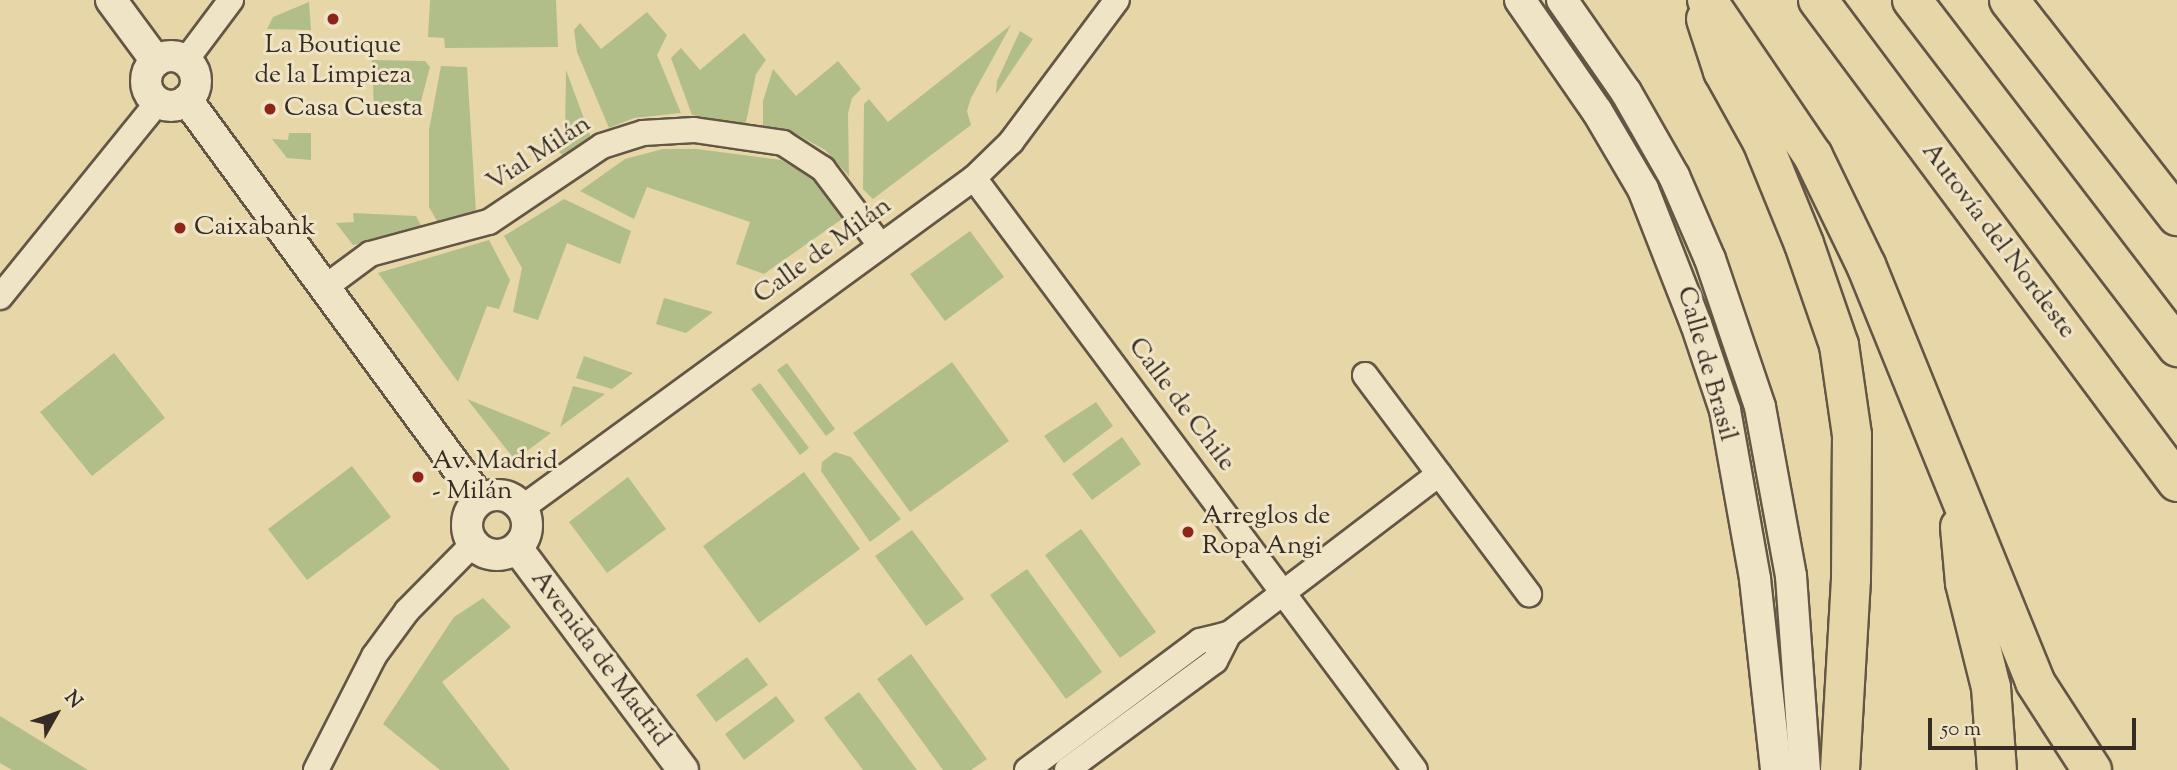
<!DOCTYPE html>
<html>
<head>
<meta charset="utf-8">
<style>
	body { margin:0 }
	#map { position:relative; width:2177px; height:770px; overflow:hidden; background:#e7d6a8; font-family:"Sorts Mill Goudy",serif }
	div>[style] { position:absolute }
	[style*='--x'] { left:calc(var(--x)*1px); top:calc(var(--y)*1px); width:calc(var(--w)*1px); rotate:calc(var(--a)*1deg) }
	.green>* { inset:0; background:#b2be8a }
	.roads { filter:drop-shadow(2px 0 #635645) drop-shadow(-2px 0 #635645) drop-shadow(0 2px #635645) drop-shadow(0 -2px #635645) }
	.minor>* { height:24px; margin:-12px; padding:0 12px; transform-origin:12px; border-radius:12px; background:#efe4c6 }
	.tertiary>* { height:30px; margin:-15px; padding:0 15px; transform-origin:15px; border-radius:15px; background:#efe4c6 }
	.tertiary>.ring { margin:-15px; padding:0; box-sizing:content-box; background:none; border:30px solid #efe4c6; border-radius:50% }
	.motorway>* { height:38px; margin:-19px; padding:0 19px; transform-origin:19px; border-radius:19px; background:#e7d6a8 }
	.dots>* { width:19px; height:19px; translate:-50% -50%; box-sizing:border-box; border:4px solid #efe4c6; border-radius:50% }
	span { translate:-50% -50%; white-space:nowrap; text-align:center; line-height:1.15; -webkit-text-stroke:6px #efe4c6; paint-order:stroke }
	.poi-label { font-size:26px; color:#372c24 }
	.left { translate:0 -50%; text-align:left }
	.street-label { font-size:26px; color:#372c24 }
	.north { position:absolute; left:21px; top:679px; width:70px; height:70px; -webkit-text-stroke:5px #efe4c6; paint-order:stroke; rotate:50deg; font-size:19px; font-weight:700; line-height:28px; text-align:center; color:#372c24 }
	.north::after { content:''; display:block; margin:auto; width:24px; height:32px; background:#372c24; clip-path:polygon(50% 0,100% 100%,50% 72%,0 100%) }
	.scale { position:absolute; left:1928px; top:718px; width:208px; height:32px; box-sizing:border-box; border:4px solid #372c24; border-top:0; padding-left:9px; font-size:21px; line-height:24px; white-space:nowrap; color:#372c24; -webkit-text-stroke:5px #efe4c6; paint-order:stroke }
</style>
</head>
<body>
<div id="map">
	<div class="green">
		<div style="clip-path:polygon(430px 0,556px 0,558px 47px,445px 48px,444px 38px,428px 37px)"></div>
		<div style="clip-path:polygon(309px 2px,311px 30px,267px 29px,273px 17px)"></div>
		<div style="clip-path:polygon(647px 12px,667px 35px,657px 55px,681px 113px,634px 118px,609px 128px,577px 52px,574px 30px,580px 23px,601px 49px)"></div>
		<div style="clip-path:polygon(1011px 25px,971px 98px,967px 111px,971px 125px,873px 199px,863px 189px,864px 104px,869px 99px,888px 122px)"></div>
		<div style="clip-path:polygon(1020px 31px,1033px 39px,996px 94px,997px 81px)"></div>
		<div style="clip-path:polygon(744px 33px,766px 60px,756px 74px,745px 127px,692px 115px,671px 58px,681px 48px,700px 70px)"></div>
		<div style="clip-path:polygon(372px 60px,425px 61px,430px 67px,419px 109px,374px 110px)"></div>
		<div style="clip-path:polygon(838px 61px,861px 89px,852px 98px,848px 113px,849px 176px,825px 150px,798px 135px,763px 129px,763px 101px,773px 69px,796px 96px)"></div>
		<div style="clip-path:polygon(441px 66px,467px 67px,476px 213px,438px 223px,429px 207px,429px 130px)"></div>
		<div style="clip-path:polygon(566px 70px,592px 140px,566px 158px,557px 150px,563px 146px,558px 138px,565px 133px)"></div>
		<div style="clip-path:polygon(289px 133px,311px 133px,311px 160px,287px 158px,272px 139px,288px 140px)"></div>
		<div style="clip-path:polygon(663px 149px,697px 149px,781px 160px,810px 176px,842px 219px,764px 274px,736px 264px,750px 222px,647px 187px,634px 219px,580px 191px,625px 159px)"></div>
		<div style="clip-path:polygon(564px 199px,631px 231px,620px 264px,567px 243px,538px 320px,513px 312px,522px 268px,504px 236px)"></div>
		<div style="clip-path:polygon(353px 213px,416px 216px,423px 229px,353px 245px,336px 223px,354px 222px)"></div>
		<div style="clip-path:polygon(970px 231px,1004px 277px,945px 321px,910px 274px)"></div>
		<div style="clip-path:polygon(489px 240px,510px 280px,499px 309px,487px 306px,458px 382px,378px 273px)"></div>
		<div style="clip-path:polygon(664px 298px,713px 312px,686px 333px,656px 324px)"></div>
		<div style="clip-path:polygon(114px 353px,165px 418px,92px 476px,40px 412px)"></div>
		<div style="clip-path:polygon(584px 356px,633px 373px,612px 389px,576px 378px)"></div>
		<div style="clip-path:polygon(952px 362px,1009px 441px,910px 512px,853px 433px)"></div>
		<div style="clip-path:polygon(787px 363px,835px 429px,826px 436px,777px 370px)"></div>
		<div style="clip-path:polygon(760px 383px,809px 448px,800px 455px,751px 389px)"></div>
		<div style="clip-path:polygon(573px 386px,605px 394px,560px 427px)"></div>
		<div style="clip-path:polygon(467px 399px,551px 433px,515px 460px)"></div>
		<div style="clip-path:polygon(1096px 402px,1113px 426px,1064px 463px,1044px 436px)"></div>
		<div style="clip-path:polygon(1122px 437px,1141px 464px,1092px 500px,1072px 474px)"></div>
		<div style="clip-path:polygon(835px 452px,851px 457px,901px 519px,870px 542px,821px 471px,822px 462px)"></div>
		<div style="clip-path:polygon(352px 466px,391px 517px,307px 580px,268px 529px)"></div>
		<div style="clip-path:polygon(804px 472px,860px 549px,759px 623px,703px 546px)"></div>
		<div style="clip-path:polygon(628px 477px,666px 529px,607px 573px,569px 522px)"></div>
		<div style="clip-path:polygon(1081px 529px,1156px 632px,1120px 658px,1045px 555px)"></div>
		<div style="clip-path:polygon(912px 530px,964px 599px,926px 626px,875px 556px)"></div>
		<div style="clip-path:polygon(1027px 569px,1102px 672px,1066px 699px,990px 595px)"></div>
		<div style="clip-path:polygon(483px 598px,511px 627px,442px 682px,510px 770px,440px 770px,383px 724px,454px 617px)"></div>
		<div style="clip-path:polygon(911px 654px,987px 759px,971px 770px,943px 770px,877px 679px)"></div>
		<div style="clip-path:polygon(747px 657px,768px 685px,716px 722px,696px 695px)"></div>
		<div style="clip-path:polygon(859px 692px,917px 770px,863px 770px,824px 718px)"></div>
		<div style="clip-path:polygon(776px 696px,795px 721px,744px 760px,725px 734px)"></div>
		<div style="clip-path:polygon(0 716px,88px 770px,12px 770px,0 763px)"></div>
	</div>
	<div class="roads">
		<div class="minor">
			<div style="--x:186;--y:60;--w:75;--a:-53.1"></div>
			<div style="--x:974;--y:178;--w:738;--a:53.32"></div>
			<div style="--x:324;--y:288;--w:57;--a:-36.5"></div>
			<div style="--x:370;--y:254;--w:123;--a:-15.1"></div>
			<div style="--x:489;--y:222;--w:136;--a:-33.9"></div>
			<div style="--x:602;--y:146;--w:43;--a:-17.6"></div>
			<div style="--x:643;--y:133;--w:51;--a:-3.4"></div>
			<div style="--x:694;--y:130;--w:90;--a:8.3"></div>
			<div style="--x:783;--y:143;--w:48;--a:33"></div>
			<div style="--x:823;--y:169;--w:95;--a:53.1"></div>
			<div style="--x:0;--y:297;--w:251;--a:-51"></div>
			<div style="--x:1365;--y:375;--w:274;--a:53.2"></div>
			<div style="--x:522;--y:508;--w:560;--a:-36.13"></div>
			<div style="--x:974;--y:178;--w:52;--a:-44.2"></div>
			<div style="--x:1011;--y:142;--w:177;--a:-53.3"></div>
			<div style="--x:316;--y:770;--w:128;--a:-63"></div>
			<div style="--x:374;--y:656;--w:56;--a:-53.7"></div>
			<div style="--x:407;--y:611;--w:94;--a:-45.4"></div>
			<div style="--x:1027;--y:770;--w:216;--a:-36.7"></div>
			<div style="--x:1200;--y:641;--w:30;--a:-14"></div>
			<div style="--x:1067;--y:770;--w:184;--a:-36.4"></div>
			<div style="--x:1215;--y:661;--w:30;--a:-63"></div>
			<div style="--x:1229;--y:634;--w:264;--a:-37.3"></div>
		</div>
		<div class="tertiary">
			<div style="--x:111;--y:0;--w:76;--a:53.6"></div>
			<div style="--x:1520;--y:0;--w:135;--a:55.3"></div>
			<div style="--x:1597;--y:111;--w:91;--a:59.5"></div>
			<div style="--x:1643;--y:189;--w:145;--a:68.6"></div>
			<div style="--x:1696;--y:324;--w:91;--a:71.4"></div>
			<div style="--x:1725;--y:410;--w:172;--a:79.9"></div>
			<div style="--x:1755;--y:579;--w:192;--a:83.7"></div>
			<div style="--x:1562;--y:0;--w:112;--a:55.2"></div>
			<div style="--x:1626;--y:92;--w:97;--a:60.3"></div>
			<div style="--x:1674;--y:176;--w:90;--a:66.6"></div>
			<div style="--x:1710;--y:259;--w:156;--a:71.3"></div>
			<div style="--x:1760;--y:407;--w:172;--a:79.6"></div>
			<div style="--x:1791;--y:576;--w:195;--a:85.9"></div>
			<div class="ring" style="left:146px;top:56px;width:20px;height:20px"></div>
			<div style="--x:187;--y:100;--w:495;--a:53.7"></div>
			<div class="ring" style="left:467px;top:495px;width:30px;height:30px"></div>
			<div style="--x:517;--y:548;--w:277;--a:53.2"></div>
		</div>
		<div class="motorway">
			<div style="--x:1707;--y:0;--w:189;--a:55.8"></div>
			<div style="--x:1813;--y:156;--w:121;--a:64.1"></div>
			<div style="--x:1866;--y:265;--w:450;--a:67.9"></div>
			<div style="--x:2035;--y:682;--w:105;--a:57.1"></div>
			<div style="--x:1818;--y:0;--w:601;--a:53.32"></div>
			<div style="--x:1912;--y:0;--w:437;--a:52.6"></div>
			<div style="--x:2009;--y:0;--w:274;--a:52.1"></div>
			<div style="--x:1706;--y:19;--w:55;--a:71.9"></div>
			<div style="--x:1723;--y:71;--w:80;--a:60.9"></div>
			<div style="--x:1762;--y:141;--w:111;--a:67.8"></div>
			<div style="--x:1804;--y:244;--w:107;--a:70.9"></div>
			<div style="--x:1839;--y:345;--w:91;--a:81.8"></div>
			<div style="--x:1852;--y:435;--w:144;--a:90.4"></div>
			<div style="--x:1851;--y:579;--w:191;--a:93.3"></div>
			<div style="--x:1960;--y:527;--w:56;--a:84.9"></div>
			<div style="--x:1965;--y:583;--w:107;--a:76"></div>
			<div style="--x:1991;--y:687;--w:83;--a:85.9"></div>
		</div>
	</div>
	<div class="dots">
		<div style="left:333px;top:19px;background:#8f2418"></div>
		<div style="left:270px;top:109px;background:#8f2418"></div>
		<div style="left:180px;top:228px;background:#8f2418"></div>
		<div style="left:418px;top:477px;background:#8f2418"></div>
		<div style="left:1188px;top:532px;background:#8f2418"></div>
	</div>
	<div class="poi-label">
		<span style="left:333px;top:61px">La Boutique<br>de la Limpieza</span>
		<span class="left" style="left:284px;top:109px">Casa Cuesta</span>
		<span class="left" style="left:194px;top:228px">Caixabank</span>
		<span class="left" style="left:432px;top:477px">Av. Madrid<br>- Milán</span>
		<span class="left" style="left:1202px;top:532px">Arreglos de<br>Ropa Angi</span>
	</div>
	<div class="street-label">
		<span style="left:539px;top:154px;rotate:-33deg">Vial Milán</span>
		<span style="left:1998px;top:241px;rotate:53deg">Autovía del Nordeste</span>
		<span style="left:823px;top:251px;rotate:-36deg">Calle de Milán</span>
		<span style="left:1706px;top:364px;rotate:74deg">Calle de Brasil</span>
		<span style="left:1181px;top:405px;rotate:53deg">Calle de Chile</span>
		<span style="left:600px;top:659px;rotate:53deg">Avenida de Madrid</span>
	</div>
	<div class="north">N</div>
	<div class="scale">50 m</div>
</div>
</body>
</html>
